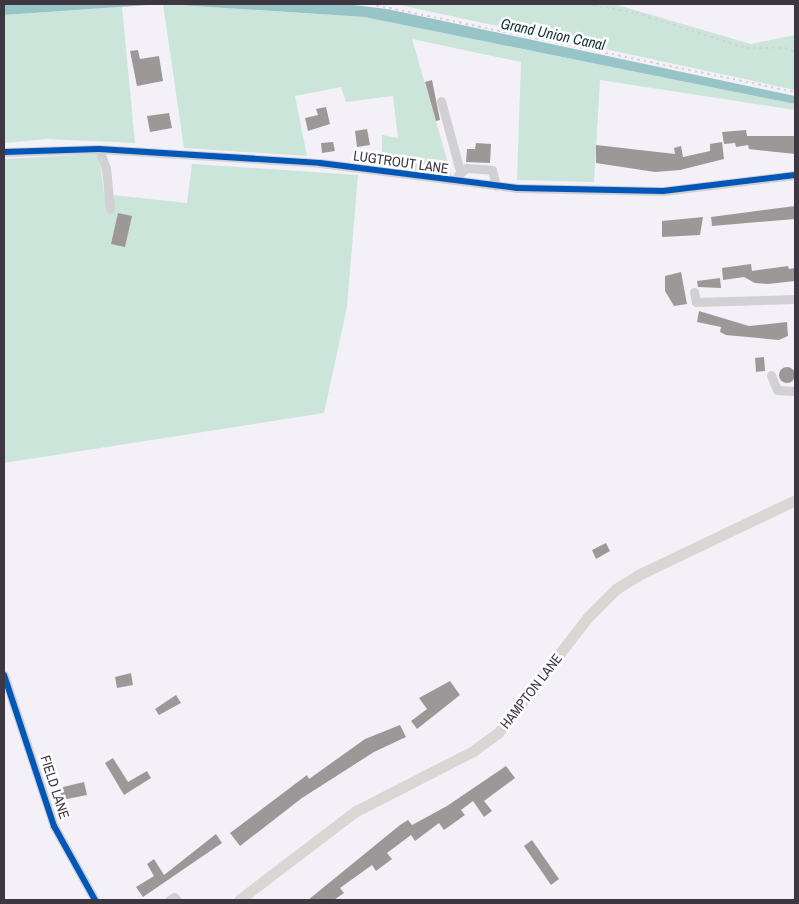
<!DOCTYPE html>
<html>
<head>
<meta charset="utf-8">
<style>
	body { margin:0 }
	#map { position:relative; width:799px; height:904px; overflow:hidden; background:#f4f0f8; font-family:"Archivo Narrow",sans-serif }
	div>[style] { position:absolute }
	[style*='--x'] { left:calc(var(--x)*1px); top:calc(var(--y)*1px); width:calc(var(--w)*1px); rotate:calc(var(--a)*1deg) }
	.green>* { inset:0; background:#cce5db }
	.water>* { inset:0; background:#97c5c7 }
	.building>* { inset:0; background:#9d9898 }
	.round { border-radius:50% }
	.path>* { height:2px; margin-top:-1px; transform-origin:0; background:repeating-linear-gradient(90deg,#d2d1d4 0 2.5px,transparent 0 6.5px) }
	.minor>* { height:9px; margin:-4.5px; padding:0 4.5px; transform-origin:4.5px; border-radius:4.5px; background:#d1d0d3 }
	.major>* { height:11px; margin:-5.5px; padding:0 5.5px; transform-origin:5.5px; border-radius:5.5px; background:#dad6d3 }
	.cycleway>* { height:6px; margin:-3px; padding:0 3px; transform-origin:3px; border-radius:3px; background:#0057b8 }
	span { translate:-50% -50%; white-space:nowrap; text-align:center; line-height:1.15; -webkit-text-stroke:5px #fdfdfd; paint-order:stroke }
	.street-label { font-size:14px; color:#3c3741 }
	.water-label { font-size:15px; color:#133535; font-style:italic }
	.frame { position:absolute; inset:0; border:5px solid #3c3741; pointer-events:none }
</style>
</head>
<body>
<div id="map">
	<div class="green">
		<div style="clip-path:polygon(163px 4px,364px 17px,795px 104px,795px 110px,600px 80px,594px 182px,517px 180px,521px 62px,412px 39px,452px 177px,382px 165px,382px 135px,398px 138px,393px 96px,346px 102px,341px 87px,295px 96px,307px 156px,184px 148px)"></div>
		<div style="clip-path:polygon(395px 4px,614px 4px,751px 44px,795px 35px,795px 90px)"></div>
		<div style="clip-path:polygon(122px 7px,135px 143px,48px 139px,4px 143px,4px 15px)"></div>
		<div style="clip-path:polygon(99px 154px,104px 194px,187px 203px,192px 164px,358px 175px,347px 307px,324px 413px,4px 463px,4px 159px)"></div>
	</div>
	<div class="water">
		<div style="clip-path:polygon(4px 4px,162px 4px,4px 15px)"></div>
		<div style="clip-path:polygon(164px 4px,346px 4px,387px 9px,795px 96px,795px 104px,364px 17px)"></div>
	</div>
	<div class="building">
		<div style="clip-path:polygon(138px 50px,140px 59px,159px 56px,163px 81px,137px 86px,130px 51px)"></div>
		<div style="clip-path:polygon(432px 80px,440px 120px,436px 121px,425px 82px)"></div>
		<div style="clip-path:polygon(326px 107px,330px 124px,308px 131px,305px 118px,318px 115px,316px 109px)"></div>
		<div style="clip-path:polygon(169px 113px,172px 128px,150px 132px,147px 116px)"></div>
		<div style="clip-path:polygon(367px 129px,370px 145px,357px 147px,355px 131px)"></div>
		<div style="clip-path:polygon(746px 130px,747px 136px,795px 136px,795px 154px,749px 149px,748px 145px,736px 147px,735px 143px,724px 144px,722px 132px)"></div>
		<div style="clip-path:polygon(333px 142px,335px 151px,322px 153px,321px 143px)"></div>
		<div style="clip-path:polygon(722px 142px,724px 159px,680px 170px,655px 172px,596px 163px,596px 145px,675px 154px,674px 148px,681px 146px,683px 157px,710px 151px,710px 144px)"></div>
		<div style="clip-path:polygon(476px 143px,491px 144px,490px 163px,466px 162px,467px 149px,475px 149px)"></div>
		<div style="clip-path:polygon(795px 206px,795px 219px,712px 226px,711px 217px)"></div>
		<div style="clip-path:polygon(118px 213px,132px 216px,125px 247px,111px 244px)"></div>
		<div style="clip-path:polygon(703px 217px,700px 235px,662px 237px,662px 221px)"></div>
		<div style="clip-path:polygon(751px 264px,752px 271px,788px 266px,789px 269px,795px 268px,795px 281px,768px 284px,755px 283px,744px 277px,723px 280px,722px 268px)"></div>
		<div style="clip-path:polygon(681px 272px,687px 304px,674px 306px,665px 291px,665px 276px)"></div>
		<div style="clip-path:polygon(720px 278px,721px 288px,698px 287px,697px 281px)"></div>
		<div style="clip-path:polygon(699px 311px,749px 326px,787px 322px,788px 336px,779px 340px,726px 335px,720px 332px,721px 327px,697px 322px)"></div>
		<div style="clip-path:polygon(764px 357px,765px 371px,756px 372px,755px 358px)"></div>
		<div class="round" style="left:779px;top:367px;width:16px;height:16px"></div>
		<div style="clip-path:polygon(606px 543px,610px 551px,596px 559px,592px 550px)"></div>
		<div style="clip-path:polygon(131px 673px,133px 685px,117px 688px,115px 677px)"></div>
		<div style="clip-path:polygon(450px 681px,460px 695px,417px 729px,411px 721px,427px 709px,419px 698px)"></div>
		<div style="clip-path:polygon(176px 695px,181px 703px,159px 715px,155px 709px)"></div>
		<div style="clip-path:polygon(400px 725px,406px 737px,374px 752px,302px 798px,240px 846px,230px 833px,307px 775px,309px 779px,365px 739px)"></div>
		<div style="clip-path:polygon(113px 758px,128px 782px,147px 771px,151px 778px,124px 795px,105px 763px)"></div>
		<div style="clip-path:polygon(506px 766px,515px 778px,484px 801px,492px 811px,484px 817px,473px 801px,461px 810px,465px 815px,444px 830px,439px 823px,415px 841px,411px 835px,387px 853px,392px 859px,376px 871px,372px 865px,340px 888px,344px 893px,334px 900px,308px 900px,400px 825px,408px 820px,412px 825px,447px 806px)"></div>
		<div style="clip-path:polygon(84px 782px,87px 795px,62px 800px,59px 788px)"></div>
		<div style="clip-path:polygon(216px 834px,222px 843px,143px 897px,136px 887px,154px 876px,147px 864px,154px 859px,164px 875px)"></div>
		<div style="clip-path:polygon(532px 840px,559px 879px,551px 885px,524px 846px)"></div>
	</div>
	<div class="path">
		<div style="--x:370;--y:4;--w:434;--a:11.7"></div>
		<div style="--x:587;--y:4;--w:50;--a:10.4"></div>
		<div style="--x:636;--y:13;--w:115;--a:17.7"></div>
		<div style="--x:746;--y:48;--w:39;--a:0"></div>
		<div style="--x:785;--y:48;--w:11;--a:22"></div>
	</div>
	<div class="minor">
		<div style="--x:441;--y:101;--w:73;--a:74.8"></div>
		<div style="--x:99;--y:149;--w:20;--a:70"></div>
		<div style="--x:106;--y:168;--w:41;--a:84.4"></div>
		<div style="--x:4;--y:152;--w:95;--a:-1.8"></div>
		<div style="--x:99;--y:149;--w:221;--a:3.6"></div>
		<div style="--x:320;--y:163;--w:199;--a:7.2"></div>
		<div style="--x:517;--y:188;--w:146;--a:1.2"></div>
		<div style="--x:663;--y:191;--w:133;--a:-6.9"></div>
		<div style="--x:458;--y:175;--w:11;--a:-41"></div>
		<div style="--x:466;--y:168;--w:26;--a:4"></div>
		<div style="--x:492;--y:170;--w:16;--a:76"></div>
		<div style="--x:694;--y:292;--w:10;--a:79"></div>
		<div style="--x:696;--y:302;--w:99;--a:-1.7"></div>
		<div style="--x:771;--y:375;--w:16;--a:68"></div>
		<div style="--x:777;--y:390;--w:18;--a:3"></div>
		<div style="--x:4;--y:675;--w:159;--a:71.7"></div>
		<div style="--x:54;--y:826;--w:85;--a:61"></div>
		<div style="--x:169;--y:900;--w:6;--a:-31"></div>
		<div style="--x:174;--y:897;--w:4;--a:45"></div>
	</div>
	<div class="major">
		<div style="--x:239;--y:900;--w:147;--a:-37.3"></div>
		<div style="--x:356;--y:811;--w:131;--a:-27.1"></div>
		<div style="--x:473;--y:751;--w:31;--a:-36"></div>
		<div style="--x:498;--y:733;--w:147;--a:-52.2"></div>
		<div style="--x:588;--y:617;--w:40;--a:-45"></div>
		<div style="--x:616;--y:589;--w:26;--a:-32"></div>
		<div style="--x:638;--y:575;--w:174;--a:-25.5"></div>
	</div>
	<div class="cycleway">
		<div style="--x:4;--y:152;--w:95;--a:-1.8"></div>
		<div style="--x:99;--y:149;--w:221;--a:3.6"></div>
		<div style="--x:320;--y:163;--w:199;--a:7.2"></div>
		<div style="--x:517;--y:188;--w:146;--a:1.2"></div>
		<div style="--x:663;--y:191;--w:133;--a:-6.9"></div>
		<div style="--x:4;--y:675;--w:159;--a:71.7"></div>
		<div style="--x:54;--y:826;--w:85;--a:61"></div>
	</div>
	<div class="street-label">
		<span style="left:401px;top:162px;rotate:8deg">LUGTROUT LANE</span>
		<span style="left:531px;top:691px;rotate:-52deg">HAMPTON LANE</span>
		<span style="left:55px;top:787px;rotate:72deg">FIELD LANE</span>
	</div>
	<div class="water-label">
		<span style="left:553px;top:34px;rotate:12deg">Grand Union Canal</span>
	</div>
	<div class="frame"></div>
</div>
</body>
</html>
